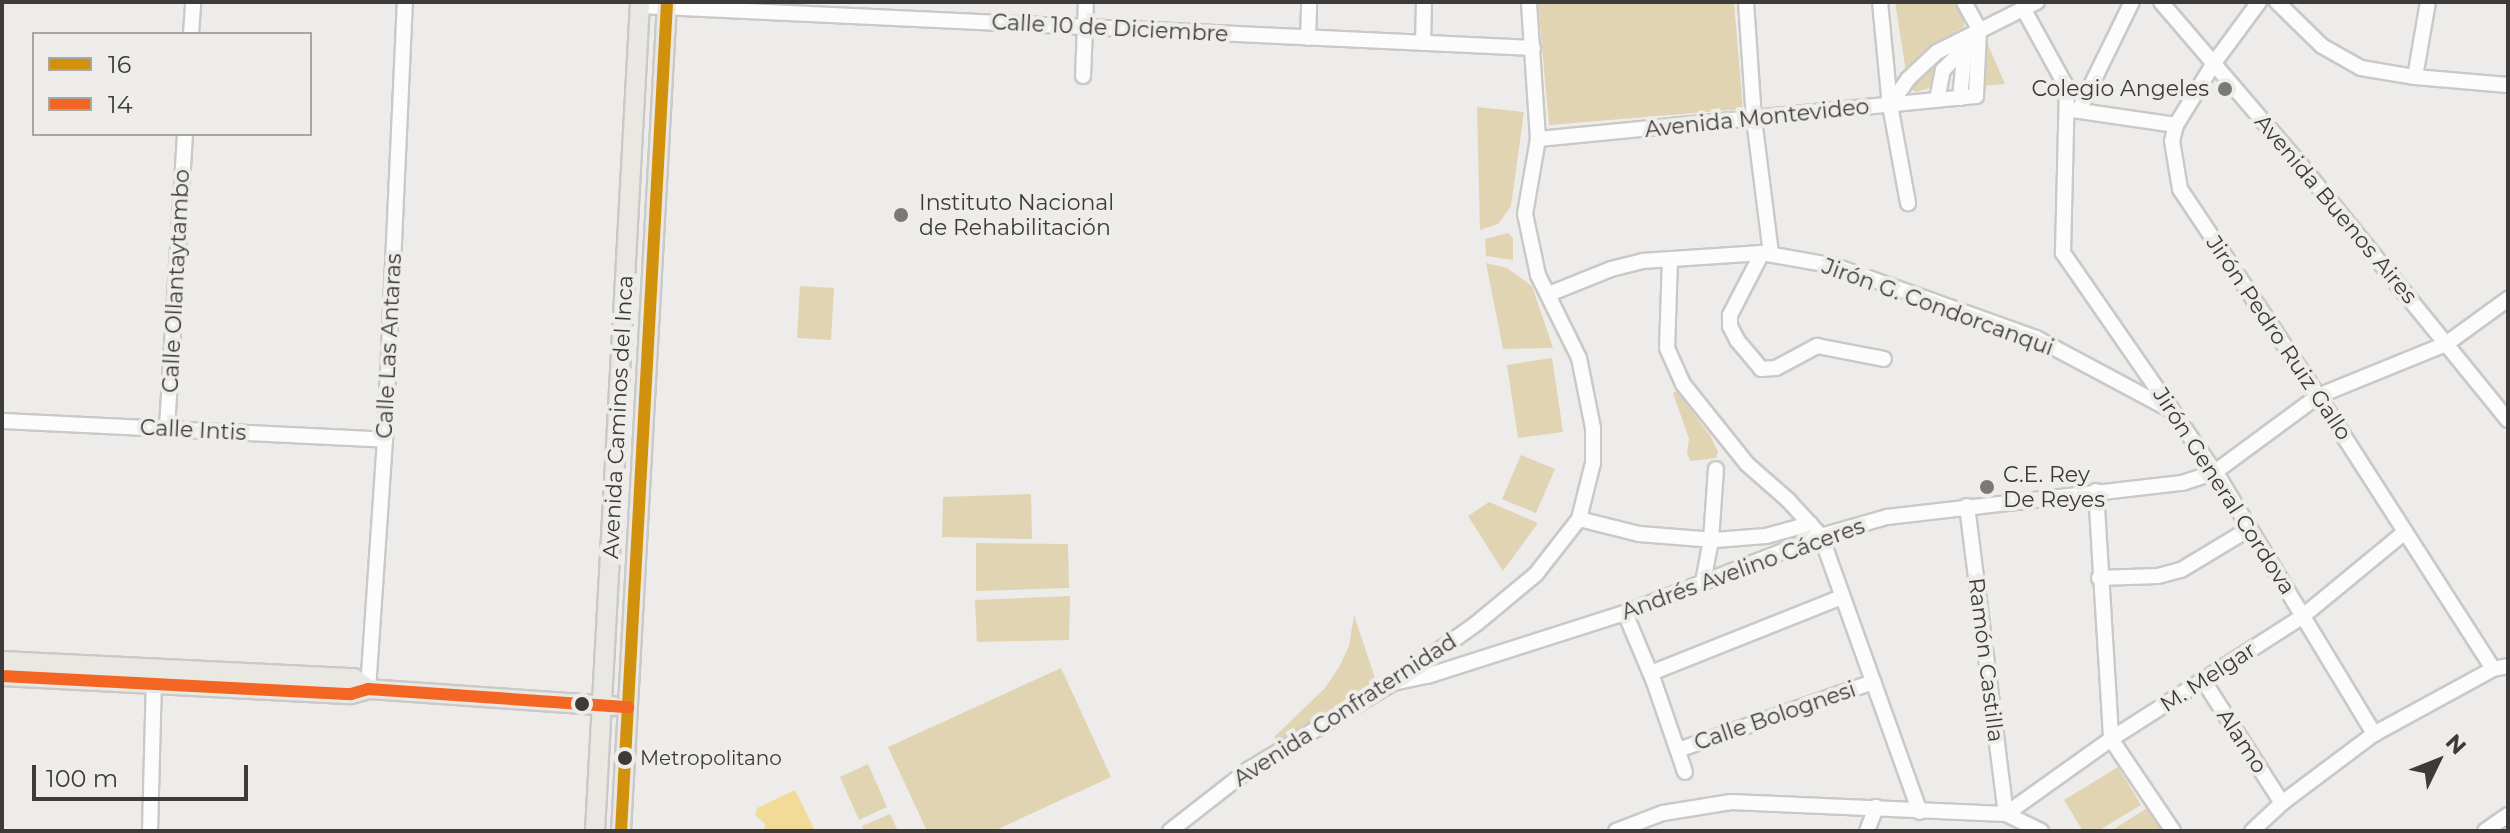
<!DOCTYPE html>
<meta charset="utf-8">
<style>
body{margin:0}
#map{position:relative;width:2510px;height:833px;overflow:hidden;background:#edecea;font-family:Montserrat,sans-serif}
div>[style]{position:absolute}
[style*='--x']{left:calc(var(--x)*1px);top:calc(var(--y)*1px);width:calc(var(--w)*1px);rotate:calc(var(--a)*1deg)}
.green>*{inset:0;background:#e0d4b2}
.water>*{inset:0;background:#f2da97}
.roads{filter:drop-shadow(2px 0 #cac9c8) drop-shadow(-2px 0 #cac9c8) drop-shadow(0 2px #cac9c8) drop-shadow(0 -2px #cac9c8)}
.minor>*{height:14px;margin:-7px;padding:0 7px;transform-origin:7px;border-radius:7px;background:#fcfcfc}
.major>*{height:18px;margin:-9px;padding:0 9px;transform-origin:9px;border-radius:9px;background:#eae8e2}
.bus-1>*{height:12px;margin:-6px;padding:0 6px;transform-origin:6px;border-radius:6px;background:#d2910c}
.bus-2>*{height:12px;margin:-6px;padding:0 6px;transform-origin:6px;border-radius:6px;background:#f26522}
.dots>*{width:22px;height:22px;translate:-50% -50%;box-sizing:border-box;border:4px solid #eeede9;border-radius:50%}
span{translate:-50% -50%;white-space:nowrap;text-align:center;line-height:1.15;-webkit-text-stroke:8px #eeede9;paint-order:stroke}
.bus-label{font-size:20px;color:#3c3b3a}
.left{translate:0 -50%;text-align:left}
.street-label{font-size:22px;color:#3c3b3a}
.poi-label{font-size:22px;color:#3c3b3a}
.right{translate:-100% -50%;text-align:right}
.frame{position:absolute;inset:0;border:4px solid #3c3b3a;pointer-events:none}
.legend{position:absolute;left:32px;top:32px;width:280px;height:104px;box-sizing:border-box;background:#eeede9;border:2px solid #a7a6a3;margin:0;padding:10px 14px;list-style:none;font-size:24px;color:#3c3b3a}
.legend li{display:flex;align-items:center;gap:16px;height:40px}
.legend b{width:40px;border:2px solid #a7a6a3}
.north{position:absolute;left:2398px;top:721px;width:80px;height:80px;-webkit-text-stroke:6px #eeede9;paint-order:stroke;rotate:47deg;font-size:22px;font-weight:700;line-height:32px;text-align:center;color:#3c3b3a}
.north::after{content:'';display:block;margin:auto;width:28px;height:36px;background:#3c3b3a;clip-path:polygon(50% 0,100% 100%,50% 72%,0 100%)}
.scale{position:absolute;left:32px;top:765px;width:216px;height:36px;box-sizing:border-box;border:4px solid #3c3b3a;border-top:0;padding-left:10px;font-size:24px;line-height:28px;white-space:nowrap;color:#3c3b3a;-webkit-text-stroke:6px #eeede9;paint-order:stroke}
</style>
<div id="map">
<div class="green">
<div style="clip-path:polygon(1538px 2px,1734px 2px,1743px 109px,1549px 125px)"></div>
<div style="clip-path:polygon(1895px 2px,1957px 2px,1964px 14px,1964px 27px,1937px 42px,1906px 72px)"></div>
<div style="clip-path:polygon(1967px 39px,1938px 64px,1935px 82px,1929px 88px,1916px 92px,1906px 87px,1934px 59px)"></div>
<div style="clip-path:polygon(1986px 40px,2005px 84px,1981px 86px)"></div>
<div style="clip-path:polygon(1477px 107px,1524px 112px,1511px 206px,1498px 224px,1480px 230px)"></div>
<div style="clip-path:polygon(1508px 233px,1513px 238px,1513px 260px,1486px 256px,1485px 239px)"></div>
<div style="clip-path:polygon(1486px 263px,1507px 268px,1532px 286px,1553px 348px,1503px 349px)"></div>
<div style="clip-path:polygon(800px 286px,834px 288px,831px 340px,797px 338px)"></div>
<div style="clip-path:polygon(1552px 358px,1563px 432px,1518px 438px,1507px 365px)"></div>
<div style="clip-path:polygon(1677px 391px,1711px 437px,1718px 452px,1716px 458px,1691px 461px,1687px 454px,1689px 439px,1673px 393px)"></div>
<div style="clip-path:polygon(1521px 455px,1555px 469px,1536px 513px,1502px 499px)"></div>
<div style="clip-path:polygon(1031px 494px,1032px 539px,942px 537px,943px 497px)"></div>
<div style="clip-path:polygon(1489px 502px,1538px 523px,1503px 571px,1468px 516px)"></div>
<div style="clip-path:polygon(976px 543px,1068px 544px,1069px 588px,976px 591px)"></div>
<div style="clip-path:polygon(1070px 596px,1069px 640px,977px 642px,975px 600px)"></div>
<div style="clip-path:polygon(1354px 615px,1377px 684px,1280px 745px,1274px 737px,1325px 688px,1339px 667px,1349px 646px)"></div>
<div style="clip-path:polygon(1061px 668px,1111px 777px,994px 831px,927px 831px,888px 747px)"></div>
<div style="clip-path:polygon(868px 764px,887px 807px,859px 820px,840px 777px)"></div>
<div style="clip-path:polygon(2118px 767px,2141px 805px,2098px 831px,2083px 831px,2064px 800px)"></div>
<div style="clip-path:polygon(2147px 808px,2162px 831px,2111px 831px)"></div>
<div style="clip-path:polygon(890px 814px,898px 831px,864px 831px,862px 826px)"></div>
</div>
<div class="water">
<div style="clip-path:polygon(795px 790px,815px 831px,764px 831px,765px 824px,755px 815px,757px 808px)"></div>
</div>
<div class="roads">
<div class="minor">
<div style="--x:1746;--y:2;--w:117;--a:86.1"></div>
<div style="--x:1754;--y:119;--w:136;--a:82.8"></div>
<div style="--x:1880;--y:2;--w:103;--a:84.5"></div>
<div style="--x:1890;--y:105;--w:100;--a:79.6"></div>
<div style="--x:1964;--y:2;--w:31;--a:61"></div>
<div style="--x:2161;--y:2;--w:212;--a:49.4"></div>
<div style="--x:2299;--y:163;--w:331;--a:50.9"></div>
<div style="--x:2259;--y:2;--w:76;--a:126.4"></div>
<div style="--x:2214;--y:63;--w:73;--a:121.5"></div>
<div style="--x:2176;--y:125;--w:16;--a:104"></div>
<div style="--x:2172;--y:141;--w:49;--a:80.5"></div>
<div style="--x:2180;--y:189;--w:249;--a:56.3"></div>
<div style="--x:2318;--y:396;--w:324;--a:57.3"></div>
<div style="--x:2277;--y:2;--w:63;--a:44.4"></div>
<div style="--x:2322;--y:46;--w:45;--a:29.4"></div>
<div style="--x:2361;--y:68;--w:55;--a:9.5"></div>
<div style="--x:2415;--y:77;--w:93;--a:4.9"></div>
<div style="--x:640;--y:6;--w:894;--a:2.69"></div>
<div style="--x:2023;--y:8;--w:91;--a:61.2"></div>
<div style="--x:2067;--y:88;--w:165;--a:91.4"></div>
<div style="--x:2063;--y:253;--w:277;--a:55.3"></div>
<div style="--x:2221;--y:481;--w:296;--a:58.8"></div>
<div style="--x:191;--y:34;--w:32;--a:-86"></div>
<div style="--x:1308;--y:38;--w:36;--a:-88"></div>
<div style="--x:1423;--y:43;--w:41;--a:-88.6"></div>
<div style="--x:1083;--y:76;--w:74;--a:-87.7"></div>
<div style="--x:2415;--y:77;--w:76;--a:-80.2"></div>
<div style="--x:1960;--y:98;--w:50;--a:-84.3"></div>
<div style="--x:1965;--y:48;--w:20;--a:-53"></div>
<div style="--x:1937;--y:100;--w:31;--a:-79"></div>
<div style="--x:1943;--y:70;--w:31;--a:-45"></div>
<div style="--x:1890;--y:105;--w:32;--a:-55"></div>
<div style="--x:1908;--y:79;--w:40;--a:-43"></div>
<div style="--x:1937;--y:52;--w:112;--a:-26.6"></div>
<div style="--x:2073;--y:110;--w:104;--a:8.3"></div>
<div style="--x:2079;--y:110;--w:120;--a:-63.9"></div>
<div style="--x:1538;--y:139;--w:440;--a:-5.6"></div>
<div style="--x:1976;--y:96;--w:67;--a:-87.4"></div>
<div style="--x:1762;--y:253;--w:70;--a:117.3"></div>
<div style="--x:1730;--y:315;--w:11;--a:90"></div>
<div style="--x:1730;--y:326;--w:16;--a:63"></div>
<div style="--x:1737;--y:340;--w:38;--a:50"></div>
<div style="--x:1761;--y:369;--w:15;--a:-4"></div>
<div style="--x:1776;--y:368;--w:47;--a:-28.2"></div>
<div style="--x:1817;--y:346;--w:68;--a:11"></div>
<div style="--x:1670;--y:259;--w:89;--a:91.9"></div>
<div style="--x:1667;--y:348;--w:39;--a:66"></div>
<div style="--x:1683;--y:384;--w:102;--a:51.3"></div>
<div style="--x:1747;--y:464;--w:55;--a:41.3"></div>
<div style="--x:1788;--y:500;--w:49;--a:47.5"></div>
<div style="--x:1821;--y:536;--w:293;--a:70.3"></div>
<div style="--x:1549;--y:294;--w:67;--a:-22"></div>
<div style="--x:1611;--y:269;--w:32;--a:-14"></div>
<div style="--x:1642;--y:261;--w:120;--a:-3.8"></div>
<div style="--x:1762;--y:253;--w:74;--a:10.1"></div>
<div style="--x:1835;--y:266;--w:214;--a:19.7"></div>
<div style="--x:2036;--y:338;--w:153;--a:28.1"></div>
<div style="--x:2;--y:421;--w:383;--a:2.8"></div>
<div style="--x:167;--y:428;--w:295;--a:-86.5"></div>
<div style="--x:2096;--y:491;--w:248;--a:86.5"></div>
<div style="--x:2111;--y:739;--w:111;--a:56"></div>
<div style="--x:1967;--y:506;--w:310;--a:82.8"></div>
<div style="--x:1579;--y:519;--w:62;--a:14"></div>
<div style="--x:1639;--y:534;--w:76;--a:4.5"></div>
<div style="--x:1715;--y:540;--w:51;--a:-4.5"></div>
<div style="--x:1766;--y:536;--w:46;--a:-15.3"></div>
<div style="--x:2099;--y:578;--w:59;--a:-1.9"></div>
<div style="--x:2158;--y:576;--w:24;--a:-15"></div>
<div style="--x:2181;--y:570;--w:79;--a:-31.1"></div>
<div style="--x:1703;--y:582;--w:43;--a:-79.2"></div>
<div style="--x:1711;--y:540;--w:71;--a:-86"></div>
<div style="--x:1625;--y:613;--w:75;--a:67.2"></div>
<div style="--x:1654;--y:682;--w:95;--a:71"></div>
<div style="--x:1651;--y:673;--w:206;--a:-21.7"></div>
<div style="--x:2203;--y:680;--w:146;--a:57.3"></div>
<div style="--x:1393;--y:683;--w:35;--a:-12"></div>
<div style="--x:1427;--y:676;--w:208;--a:-17.7"></div>
<div style="--x:1625;--y:613;--w:211;--a:-21.4"></div>
<div style="--x:1821;--y:536;--w:69;--a:-16.1"></div>
<div style="--x:1887;--y:517;--w:297;--a:-6.6"></div>
<div style="--x:2182;--y:483;--w:35;--a:-18"></div>
<div style="--x:2215;--y:472;--w:128;--a:-36.4"></div>
<div style="--x:2318;--y:396;--w:138;--a:-22.1"></div>
<div style="--x:2446;--y:344;--w:77;--a:-36"></div>
<div style="--x:368;--y:689;--w:250;--a:-86.1"></div>
<div style="--x:385;--y:440;--w:438;--a:-87.4"></div>
<div style="--x:1678;--y:750;--w:207;--a:-19.2"></div>
<div style="--x:2006;--y:814;--w:129;--a:-35.5"></div>
<div style="--x:2111;--y:739;--w:228;--a:-32.6"></div>
<div style="--x:2303;--y:616;--w:132;--a:-39.5"></div>
<div style="--x:150;--y:831;--w:156;--a:-88.5"></div>
<div style="--x:1170;--y:831;--w:99;--a:-38"></div>
<div style="--x:1248;--y:770;--w:169;--a:-31"></div>
<div style="--x:1393;--y:683;--w:103;--a:-35.5"></div>
<div style="--x:1477;--y:623;--w:77;--a:-39.7"></div>
<div style="--x:1536;--y:574;--w:70;--a:-52"></div>
<div style="--x:1579;--y:519;--w:58;--a:-76"></div>
<div style="--x:1593;--y:463;--w:35;--a:-90"></div>
<div style="--x:1593;--y:428;--w:71;--a:-101.3"></div>
<div style="--x:1579;--y:358;--w:93;--a:-116.3"></div>
<div style="--x:1538;--y:275;--w:62;--a:-102"></div>
<div style="--x:1525;--y:214;--w:76;--a:-80.2"></div>
<div style="--x:1538;--y:139;--w:137;--a:-93.8"></div>
<div style="--x:1616;--y:831;--w:50;--a:-21"></div>
<div style="--x:1663;--y:813;--w:69;--a:-9.2"></div>
<div style="--x:1731;--y:802;--w:275;--a:2.5"></div>
<div style="--x:2006;--y:814;--w:39;--a:26"></div>
<div style="--x:1867;--y:831;--w:26;--a:-69"></div>
<div style="--x:2252;--y:831;--w:41;--a:-43"></div>
<div style="--x:2282;--y:803;--w:115;--a:-36.9"></div>
<div style="--x:2374;--y:734;--w:136;--a:-28.6"></div>
<div style="--x:2493;--y:669;--w:15;--a:-11"></div>
<div style="--x:2485;--y:831;--w:28;--a:-35"></div>
</div>
<div class="major">
<div style="--x:2;--y:661;--w:352;--a:2.8"></div>
<div style="--x:354;--y:678;--w:18;--a:38"></div>
<div style="--x:2;--y:676;--w:349;--a:3"></div>
<div style="--x:351;--y:694;--w:18;--a:-16"></div>
<div style="--x:368;--y:689;--w:246;--a:4"></div>
<div style="--x:595;--y:831;--w:830;--a:-86.89"></div>
<div style="--x:621;--y:831;--w:830;--a:-86.82"></div>
</div>
</div>
<div class="bus-1">
<div style="--x:621;--y:831;--w:830;--a:-86.82"></div>
</div>
<div class="bus-2">
<div style="--x:2;--y:676;--w:349;--a:3"></div>
<div style="--x:351;--y:694;--w:18;--a:-16"></div>
<div style="--x:368;--y:689;--w:261;--a:4"></div>
</div>
<div class="dots">
<div style="left:2225px;top:89px;background:#7a7978"></div>
<div style="left:901px;top:215px;background:#7a7978"></div>
<div style="left:1987px;top:487px;background:#7a7978"></div>
<div style="left:582px;top:704px;background:#3c3b3a"></div>
<div style="left:625px;top:758px;background:#3c3b3a"></div>
</div>
<div class="bus-label">
<span class="left" style="left:640px;top:758px">Metropolitano</span>
</div>
<div class="street-label">
<span style="left:1110px;top:28px;rotate:3deg">Calle 10 de Diciembre</span>
<span style="left:1757px;top:118px;rotate:-6deg">Avenida Montevideo</span>
<span style="left:2336px;top:209px;rotate:50deg">Avenida Buenos Aires</span>
<span style="left:176px;top:281px;rotate:-87deg">Calle Ollantaytambo</span>
<span style="left:1938px;top:307px;rotate:20deg">Jirón G. Condorcanqui</span>
<span style="left:2279px;top:338px;rotate:56deg">Jirón Pedro Ruiz Gallo</span>
<span style="left:389px;top:346px;rotate:-87deg">Calle Las Antaras</span>
<span style="left:618px;top:417px;rotate:-87deg">Avenida Caminos del Inca</span>
<span style="left:193px;top:430px;rotate:3deg">Calle Intis</span>
<span style="left:2224px;top:491px;rotate:57deg">Jirón General Cordova</span>
<span style="left:1743px;top:569px;rotate:-20deg">Andrés Avelino Cáceres</span>
<span style="left:1986px;top:660px;rotate:83deg">Ramón Castilla</span>
<span style="left:2208px;top:677px;rotate:-33deg">M. Melgar</span>
<span style="left:1345px;top:710px;rotate:-33deg">Avenida Confraternidad</span>
<span style="left:1775px;top:716px;rotate:-19deg">Calle Bolognesi</span>
<span style="left:2242px;top:741px;rotate:57deg">Alamo</span>
</div>
<div class="poi-label">
<span class="right" style="left:2209px;top:89px">Colegio Angeles</span>
<span class="left" style="left:919px;top:215px">Instituto Nacional<br>de Rehabilitación</span>
<span class="left" style="left:2003px;top:487px">C.E. Rey<br>De Reyes</span>
</div>
<div class="frame"></div>
<ul class="legend">
<li><b style="height:10px;background:#d2910c"></b>16</li>
<li><b style="height:10px;background:#f26522"></b>14</li>
</ul>
<div class="north">N</div>
<div class="scale">100 m</div>
</div>
